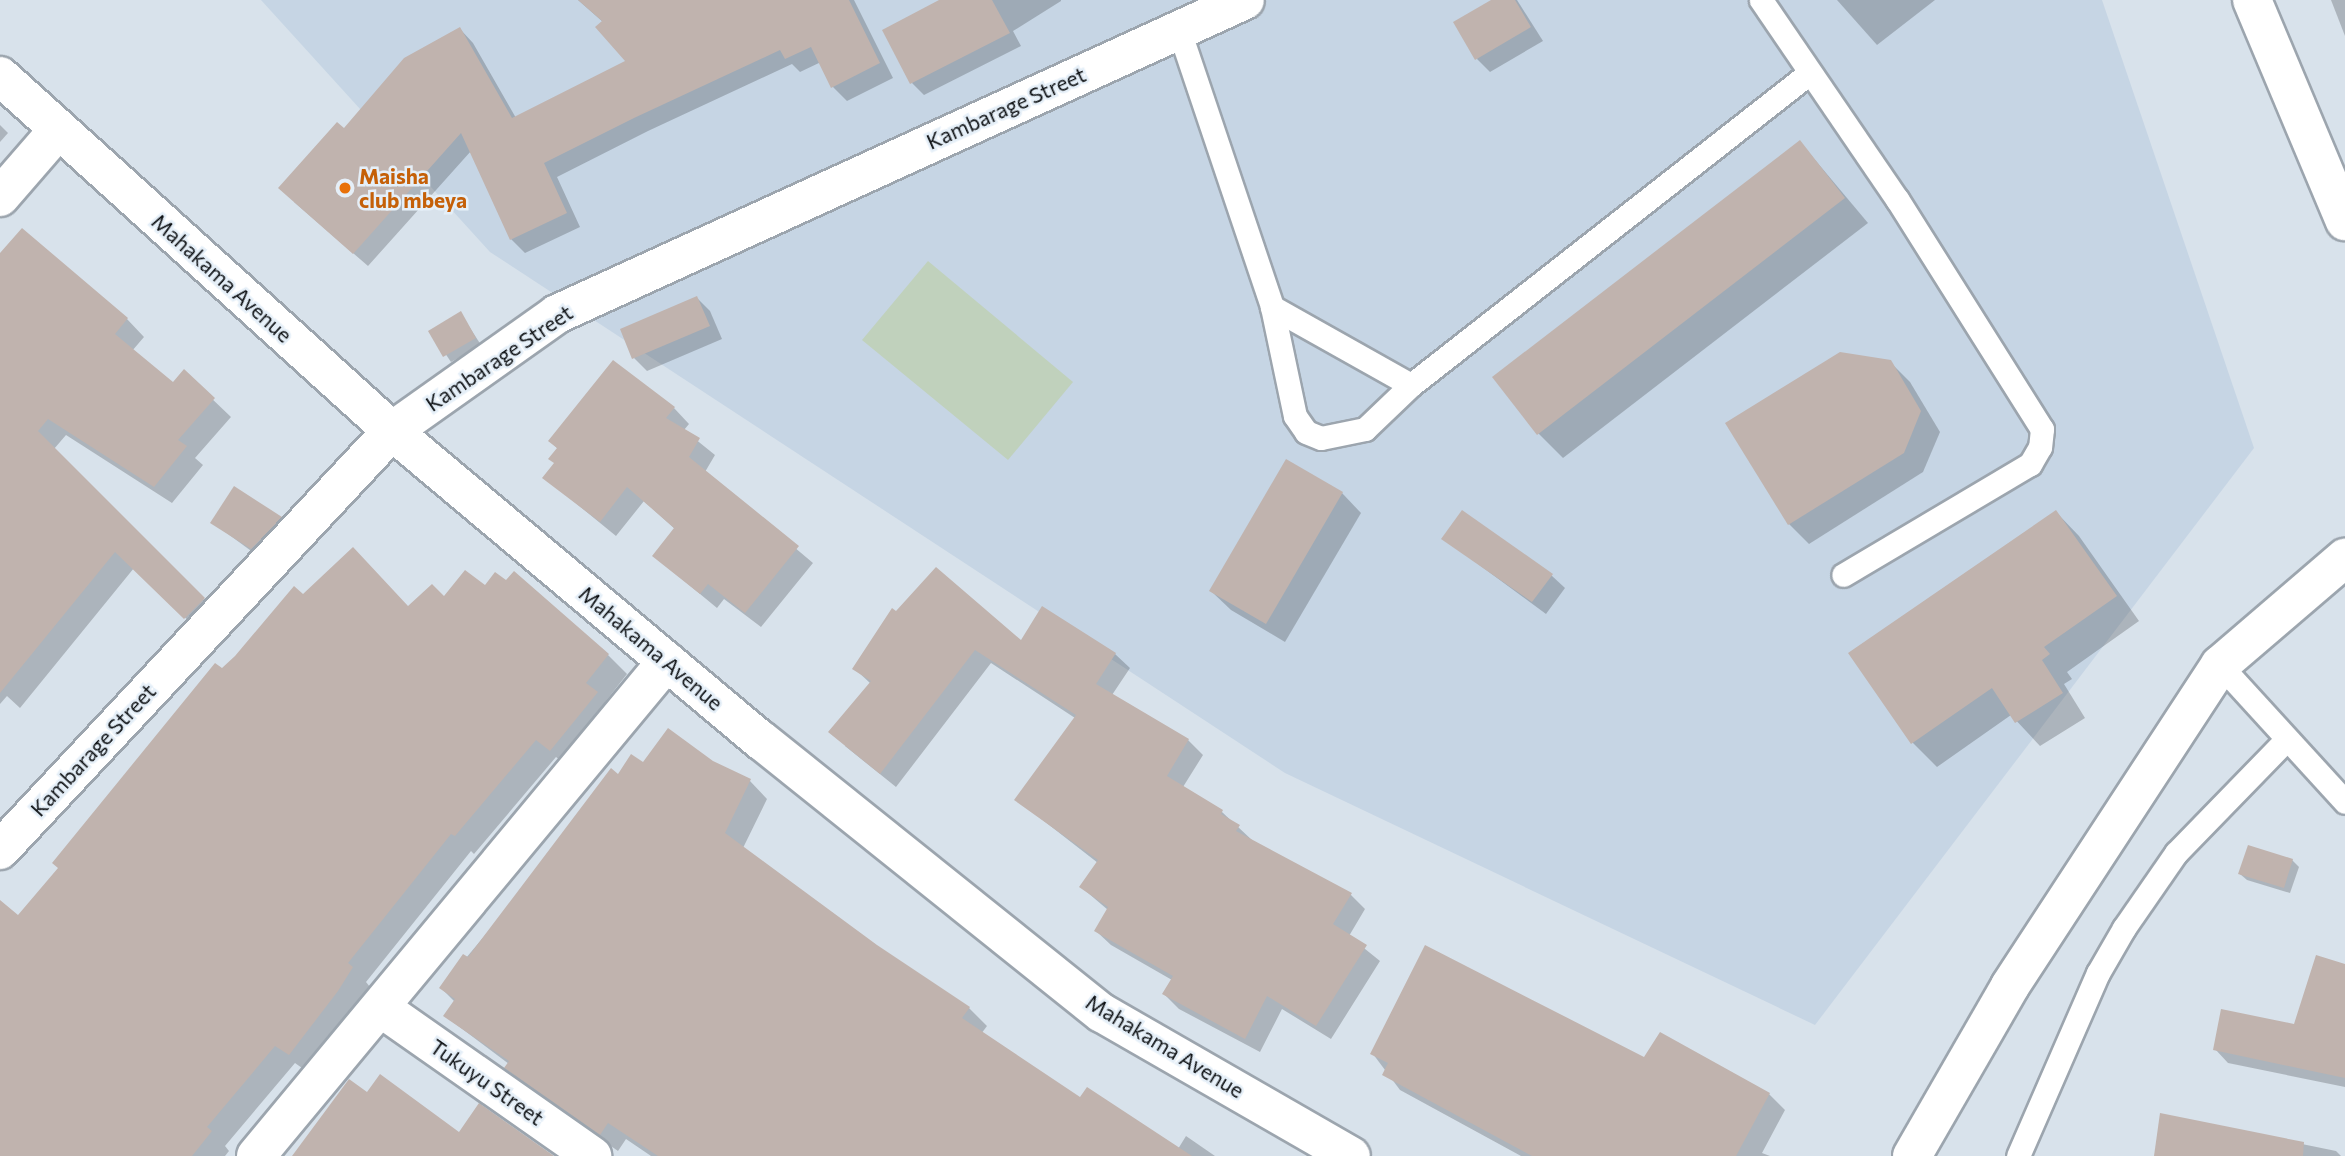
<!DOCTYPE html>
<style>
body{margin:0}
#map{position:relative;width:2345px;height:1156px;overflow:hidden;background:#d8e2eb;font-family:Commissioner,sans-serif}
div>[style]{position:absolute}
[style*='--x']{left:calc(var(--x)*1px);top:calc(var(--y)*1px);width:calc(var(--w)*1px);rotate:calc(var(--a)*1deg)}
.built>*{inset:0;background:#c6d5e4}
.green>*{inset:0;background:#c0d1bc}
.shadow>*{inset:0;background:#0003}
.building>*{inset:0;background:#c0b3ae}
.roads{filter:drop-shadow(2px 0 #9ca5ae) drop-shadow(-2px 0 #9ca5ae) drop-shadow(0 2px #9ca5ae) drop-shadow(0 -2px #9ca5ae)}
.service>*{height:23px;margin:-11.5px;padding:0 11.5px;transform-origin:11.5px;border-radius:11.5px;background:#fff}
.minor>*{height:38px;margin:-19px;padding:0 19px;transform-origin:19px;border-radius:19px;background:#fff}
.tertiary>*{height:38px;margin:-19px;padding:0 19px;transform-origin:19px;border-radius:19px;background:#fff}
.dots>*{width:19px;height:19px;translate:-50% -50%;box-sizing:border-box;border:4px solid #e5eff8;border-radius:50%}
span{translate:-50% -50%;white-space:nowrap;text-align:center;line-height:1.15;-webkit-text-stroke:5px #e5eff8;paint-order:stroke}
.street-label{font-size:21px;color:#0d1013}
.food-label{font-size:21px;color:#c56008;font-weight:700}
.left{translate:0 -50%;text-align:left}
</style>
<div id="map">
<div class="built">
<div style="clip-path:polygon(261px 0,2102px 0,2254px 448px,1815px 1025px,1285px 773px,490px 252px)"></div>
</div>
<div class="green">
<div style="clip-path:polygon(928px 261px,1073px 382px,1008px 460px,862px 340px)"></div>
</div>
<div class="shadow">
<div style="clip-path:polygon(578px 0,854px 0,893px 78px,847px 101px,833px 87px,821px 62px,800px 72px,792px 64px,648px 131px,557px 177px,580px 227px,525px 253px,511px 239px,471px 151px,368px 266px,294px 202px,344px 131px,460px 29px,473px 43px,516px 118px,628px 62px,603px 22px)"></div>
<div style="clip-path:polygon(943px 0,1061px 0,1061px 1px,1013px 31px,1021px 46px,924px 95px,912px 83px)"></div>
<div style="clip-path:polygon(1495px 0,1517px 0,1543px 41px,1490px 72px,1477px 59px)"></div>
<div style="clip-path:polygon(1837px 0,1935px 0,1877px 45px)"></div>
<div style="clip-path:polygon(2331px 0,2345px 0,2345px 36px)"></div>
<div style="clip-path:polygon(0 125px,8px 133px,0 142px)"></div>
<div style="clip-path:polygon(1800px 142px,1868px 223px,1563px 458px,1538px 433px)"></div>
<div style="clip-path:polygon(0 256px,127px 319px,144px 337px,132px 351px,173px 384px,184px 372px,231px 417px,195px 458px,203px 465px,172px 503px,66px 435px,54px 449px,221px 617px,203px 635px,134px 568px,20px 708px,7px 696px,0 704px)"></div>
<div style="clip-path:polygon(697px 298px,710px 311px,722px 339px,647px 371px,634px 358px)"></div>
<div style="clip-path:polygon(461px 314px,481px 345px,451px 362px,430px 331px)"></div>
<div style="clip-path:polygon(1890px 362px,1910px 382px,1940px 432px,1923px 472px,1809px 544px,1789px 524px,1727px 424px)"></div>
<div style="clip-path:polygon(674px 408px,689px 424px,684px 430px,715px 455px,705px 472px,813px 563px,761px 627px,724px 599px,717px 608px,654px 556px,675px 529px,644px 501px,616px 536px,545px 478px,555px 464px,558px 449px,550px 441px)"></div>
<div style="clip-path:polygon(1342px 493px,1361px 513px,1285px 642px,1231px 610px,1211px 591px)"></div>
<div style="clip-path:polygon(2056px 512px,2079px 536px,2139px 621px,2067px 672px,2072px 679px,2064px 684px,2085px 718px,2040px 746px,2011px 715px,1937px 767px,1913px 743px,1850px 654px)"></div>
<div style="clip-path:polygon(281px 518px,294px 531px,265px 561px,213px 523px)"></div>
<div style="clip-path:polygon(1444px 539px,1551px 575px,1565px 588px,1546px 614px)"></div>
<div style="clip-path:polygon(485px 587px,608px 655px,627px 674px,605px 702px,615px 712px,570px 768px,556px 757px,474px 854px,471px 851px,366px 982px,370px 987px,356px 1010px,309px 1073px,295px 1063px,225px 1146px,229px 1151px,225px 1156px,0 1156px,0 919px,18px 918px,222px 670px,303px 597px,409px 608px)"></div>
<div style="clip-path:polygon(1021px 643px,1115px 654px,1130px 668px,1112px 695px,1188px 740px,1203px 755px,1183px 787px,1222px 812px,1253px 841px,1351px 895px,1365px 909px,1349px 936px,1380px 961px,1331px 1039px,1282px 1009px,1260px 1052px,1179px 1009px,1164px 994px,1172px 980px,1111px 945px,1096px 931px,1108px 910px,1081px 887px,1098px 863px,1017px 800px,1075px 718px,991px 663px,896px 787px,845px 746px,871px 684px,854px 668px)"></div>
<div style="clip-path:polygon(712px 762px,750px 781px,767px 799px,743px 848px,876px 947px,969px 1008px,987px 1026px,981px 1034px,1080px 1100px,1178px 1149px,1186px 1136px,1215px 1156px,651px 1156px,626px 1139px,618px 1151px,524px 1085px,506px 1067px,509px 1064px,445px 1016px,455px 1002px,441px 988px,618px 776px,643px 765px)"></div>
<div style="clip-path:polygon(2292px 860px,2299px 867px,2290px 893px,2247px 880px,2240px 874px)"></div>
<div style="clip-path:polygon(2345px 965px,2345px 1087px,2228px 1063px,2215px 1049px,2295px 1026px)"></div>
<div style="clip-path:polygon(1373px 1054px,1645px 1059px,1769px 1094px,1785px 1110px,1762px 1153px,1770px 1156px,1521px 1156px,1400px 1090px)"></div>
<div style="clip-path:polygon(2162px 1115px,2336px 1151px,2341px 1156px,2156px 1156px)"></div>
</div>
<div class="building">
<div style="clip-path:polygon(578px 0,849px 0,880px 63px,831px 88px,811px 47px,785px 59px,780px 50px,634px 118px,544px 163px,567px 213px,510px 240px,461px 133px,353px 254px,278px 188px,337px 122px,344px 128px,404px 58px,460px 27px,512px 118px,625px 61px,595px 27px,602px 21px)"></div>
<div style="clip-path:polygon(939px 0,992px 0,1010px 33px,910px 84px,882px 30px)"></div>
<div style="clip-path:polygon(1491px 0,1515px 0,1531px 27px,1475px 60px,1453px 22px)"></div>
<div style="clip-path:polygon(1800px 140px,1845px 198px,1537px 435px,1492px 377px)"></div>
<div style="clip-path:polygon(22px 228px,128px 318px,115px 334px,173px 382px,184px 369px,215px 398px,178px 440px,187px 446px,154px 487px,48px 419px,38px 431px,205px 598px,184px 619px,115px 552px,0 693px,0 253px)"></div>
<div style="clip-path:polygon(697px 296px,710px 326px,632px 359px,620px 329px)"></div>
<div style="clip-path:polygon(461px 311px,476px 338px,443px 357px,428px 331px)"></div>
<div style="clip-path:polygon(1840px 352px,1891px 360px,1921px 411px,1904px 453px,1788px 525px,1725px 423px)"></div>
<div style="clip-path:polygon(613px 360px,675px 407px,666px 418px,700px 438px,689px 457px,799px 546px,745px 613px,708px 584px,700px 594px,652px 556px,674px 528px,627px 487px,600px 522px,542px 478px,554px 463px,548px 459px,557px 448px,548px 441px)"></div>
<div style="clip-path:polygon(1286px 459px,1343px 492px,1266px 624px,1209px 591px)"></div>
<div style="clip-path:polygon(234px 486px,282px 517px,251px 549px,210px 523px)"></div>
<div style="clip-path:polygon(1462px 510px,1553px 574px,1532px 602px,1441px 539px)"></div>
<div style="clip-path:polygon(2056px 510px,2117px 596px,2044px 647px,2050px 654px,2042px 660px,2063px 693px,2015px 723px,1992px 688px,1911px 744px,1848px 653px)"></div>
<div style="clip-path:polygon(353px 547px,408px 606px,432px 584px,444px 596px,465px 570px,485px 585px,495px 572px,506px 580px,514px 571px,609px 654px,586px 683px,598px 692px,550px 751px,536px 740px,455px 836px,451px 834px,348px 963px,353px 967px,338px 991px,289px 1055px,275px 1046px,207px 1127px,212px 1131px,192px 1156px,0 1156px,0 900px,18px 915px,58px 868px,52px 863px,215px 663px,222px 668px,235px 656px,294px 586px,303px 594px)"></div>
<div style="clip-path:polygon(936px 567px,1021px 640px,1042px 606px,1116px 653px,1096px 684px,1189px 739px,1167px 776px,1223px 810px,1221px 814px,1240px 825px,1236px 831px,1352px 893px,1333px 924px,1367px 945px,1316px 1026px,1267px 996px,1245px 1039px,1162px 994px,1173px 976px,1094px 931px,1108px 907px,1079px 887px,1098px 860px,1014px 800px,1076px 715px,975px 650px,880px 774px,828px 732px,871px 681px,852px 669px,892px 608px,896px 611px)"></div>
<div style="clip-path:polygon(668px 728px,713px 761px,751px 779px,725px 833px,877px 945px,970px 1007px,962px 1018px,1080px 1097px,1087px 1087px,1192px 1156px,658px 1156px,608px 1123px,600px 1135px,504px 1068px,509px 1061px,443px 1016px,455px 999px,439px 988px,463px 954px,468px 957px,611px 768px,618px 774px,631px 754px,643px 762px)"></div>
<div style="clip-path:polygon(2248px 845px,2293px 859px,2284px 888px,2238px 874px)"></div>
<div style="clip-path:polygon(1425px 945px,1644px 1057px,1660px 1032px,1770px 1093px,1736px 1156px,1532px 1156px,1382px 1075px,1388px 1063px,1370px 1054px)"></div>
<div style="clip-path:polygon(2316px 955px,2345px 964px,2345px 1078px,2213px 1050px,2221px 1009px,2294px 1024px)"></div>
<div style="clip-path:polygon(380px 1074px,459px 1132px,479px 1103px,554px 1156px,292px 1156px,349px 1079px,367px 1092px)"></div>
<div style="clip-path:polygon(2160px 1113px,2304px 1142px,2303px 1156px,2154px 1156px)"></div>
</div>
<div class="roads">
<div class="service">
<div style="--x:1761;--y:0;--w:241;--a:55.7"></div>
<div style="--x:1897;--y:199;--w:272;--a:57.8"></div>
<div style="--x:2042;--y:429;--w:18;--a:96"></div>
<div style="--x:2040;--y:447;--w:20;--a:120"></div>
<div style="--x:2030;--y:464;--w:217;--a:149.3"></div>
<div style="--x:1179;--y:30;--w:292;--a:71.4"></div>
<div style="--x:1272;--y:307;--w:111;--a:78.1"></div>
<div style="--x:1295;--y:416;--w:19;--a:55"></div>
<div style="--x:1306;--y:432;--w:16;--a:22"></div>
<div style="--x:1321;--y:438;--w:45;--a:-11.6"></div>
<div style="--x:1365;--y:429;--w:64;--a:-43.7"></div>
<div style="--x:1411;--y:385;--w:504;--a:-38.07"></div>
<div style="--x:1272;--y:307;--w:159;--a:29.3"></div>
<div style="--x:2220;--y:665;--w:185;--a:47.6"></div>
<div style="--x:2018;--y:1156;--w:200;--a:-66.4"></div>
<div style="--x:2098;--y:973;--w:52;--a:-60"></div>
<div style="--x:2124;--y:928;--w:91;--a:-55.3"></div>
<div style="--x:2176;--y:853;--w:159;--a:-45.8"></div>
</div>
<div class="minor">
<div style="--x:2252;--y:0;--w:240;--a:67.2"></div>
<div style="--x:0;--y:197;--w:89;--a:-49.1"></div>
<div style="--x:0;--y:850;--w:574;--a:-46.91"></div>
<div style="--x:392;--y:431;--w:202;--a:-35.3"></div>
<div style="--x:557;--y:314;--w:756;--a:-24.53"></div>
<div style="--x:381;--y:1008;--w:258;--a:35"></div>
<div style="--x:256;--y:1156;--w:643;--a:-50.3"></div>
<div style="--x:1912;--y:1156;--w:196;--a:-60"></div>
<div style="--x:2010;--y:986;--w:384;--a:-56.8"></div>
<div style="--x:2220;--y:665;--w:165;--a:-40.6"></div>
</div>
<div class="tertiary">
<div style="--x:0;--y:76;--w:529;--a:42.16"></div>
<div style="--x:392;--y:431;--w:483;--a:40"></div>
<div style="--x:762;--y:741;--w:435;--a:38.7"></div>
<div style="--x:1102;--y:1013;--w:287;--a:29.9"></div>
</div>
</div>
<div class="dots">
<div style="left:345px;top:188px;background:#e8710a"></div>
</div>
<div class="street-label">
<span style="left:1006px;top:108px;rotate:-24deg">Kambarage Street</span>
<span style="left:222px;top:278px;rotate:42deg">Mahakama Avenue</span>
<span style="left:499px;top:358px;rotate:-34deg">Kambarage Street</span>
<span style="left:651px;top:648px;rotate:40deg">Mahakama Avenue</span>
<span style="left:93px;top:750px;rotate:-47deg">Kambarage Street</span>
<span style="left:1165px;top:1046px;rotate:31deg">Mahakama Avenue</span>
<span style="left:487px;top:1082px;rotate:35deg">Tukuyu Street</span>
</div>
<div class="food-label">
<span class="left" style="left:359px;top:188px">Maisha<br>club mbeya</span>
</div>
</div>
